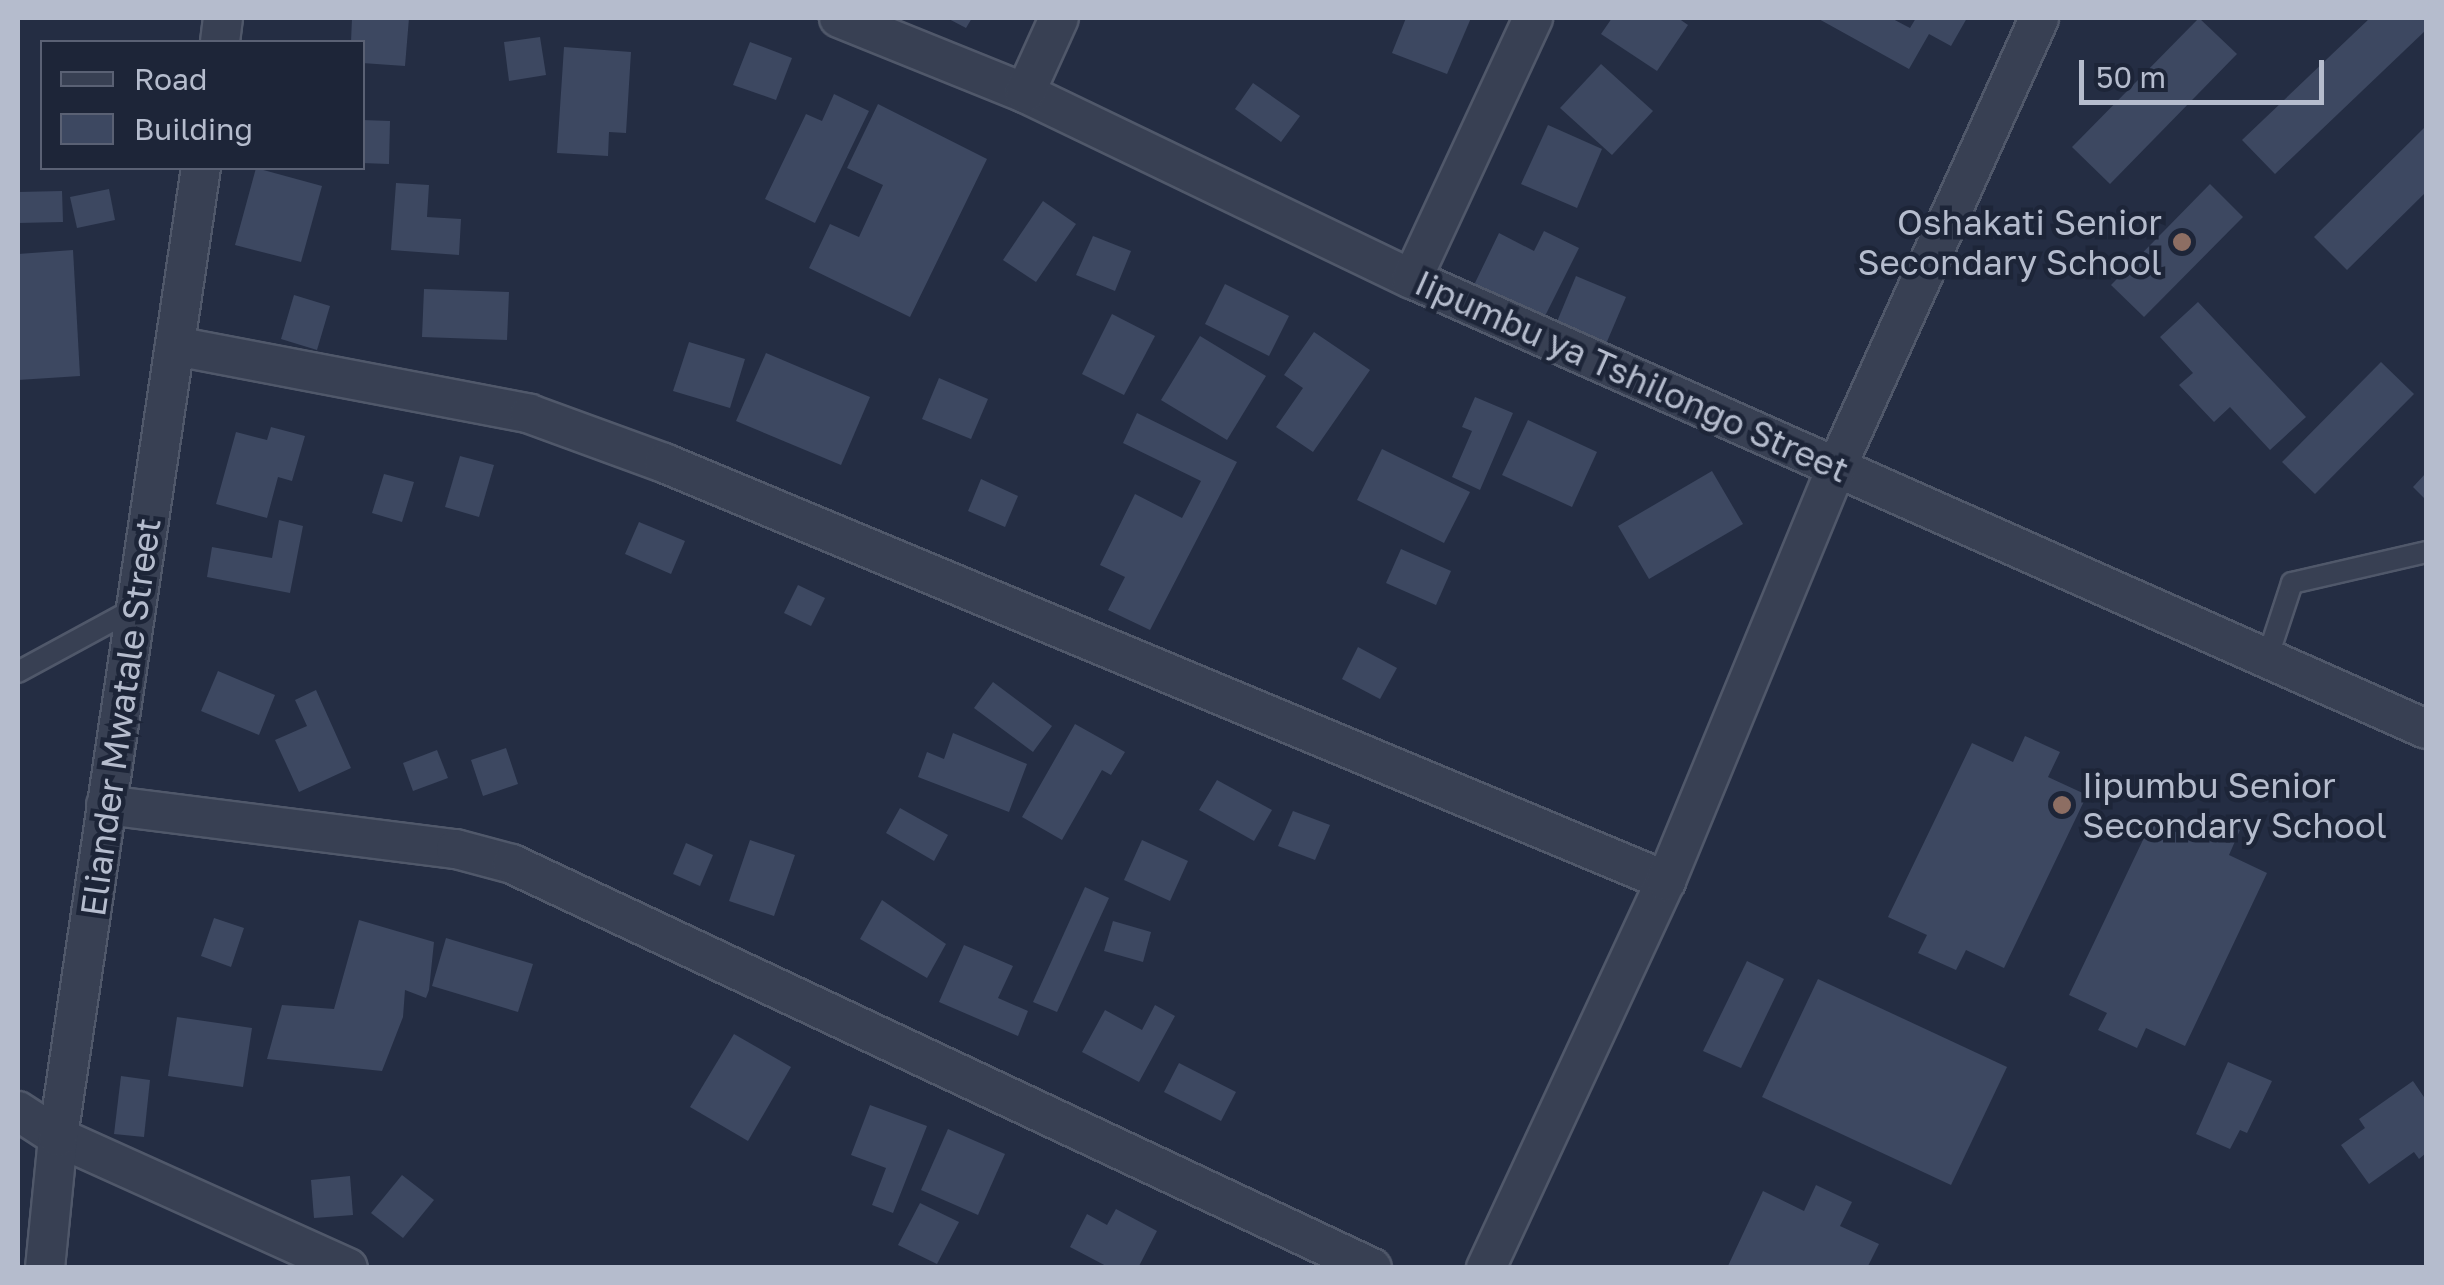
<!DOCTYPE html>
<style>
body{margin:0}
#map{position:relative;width:2444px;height:1285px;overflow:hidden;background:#242d43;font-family:"Golos Text",sans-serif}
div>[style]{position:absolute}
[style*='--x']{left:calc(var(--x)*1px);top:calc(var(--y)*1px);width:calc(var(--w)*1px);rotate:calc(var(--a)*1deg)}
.building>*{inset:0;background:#3d4861}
.roads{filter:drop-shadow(2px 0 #50586a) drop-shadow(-2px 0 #50586a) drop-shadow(0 2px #50586a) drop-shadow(0 -2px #50586a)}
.service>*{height:20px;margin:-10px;padding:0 10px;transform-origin:10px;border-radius:10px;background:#384053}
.minor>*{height:38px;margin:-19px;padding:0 19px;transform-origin:19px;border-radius:19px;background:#384053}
.dots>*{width:28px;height:28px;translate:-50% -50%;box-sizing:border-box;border:5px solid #1d2538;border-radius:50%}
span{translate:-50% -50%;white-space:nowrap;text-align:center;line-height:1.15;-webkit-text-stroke:9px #1d2538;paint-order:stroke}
.poi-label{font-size:35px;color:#b5bccd}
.right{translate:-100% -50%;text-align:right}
.left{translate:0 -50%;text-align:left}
.street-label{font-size:35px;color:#b5bccd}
.frame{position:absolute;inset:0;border:20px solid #b5bccd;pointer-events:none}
.legend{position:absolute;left:40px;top:40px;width:325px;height:130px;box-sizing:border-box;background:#1d2538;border:2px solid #5a6174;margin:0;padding:12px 18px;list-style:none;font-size:30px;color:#b5bccd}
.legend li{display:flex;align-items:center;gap:20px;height:50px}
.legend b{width:50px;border:2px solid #5a6174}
.scale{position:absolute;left:2079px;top:60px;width:245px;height:45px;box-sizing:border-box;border:5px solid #b5bccd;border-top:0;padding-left:12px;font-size:30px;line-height:35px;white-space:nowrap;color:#b5bccd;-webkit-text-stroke:8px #1d2538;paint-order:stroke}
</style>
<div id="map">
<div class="building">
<div style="clip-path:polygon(352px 18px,409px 18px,405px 66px,362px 63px,362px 42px,351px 42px)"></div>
<div style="clip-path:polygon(947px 18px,972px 18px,966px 28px)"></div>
<div style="clip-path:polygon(1406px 18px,1471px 18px,1447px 74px,1392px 53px)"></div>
<div style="clip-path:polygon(1612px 18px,1678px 18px,1688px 25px,1657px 71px,1601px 34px)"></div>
<div style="clip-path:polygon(1817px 18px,1891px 18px,1910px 28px,1916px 18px,1967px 18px,1951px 46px,1929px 34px,1909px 69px)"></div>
<div style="clip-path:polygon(2199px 18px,2237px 54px,2110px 184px,2072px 147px)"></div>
<div style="clip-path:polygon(2370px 18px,2426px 18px,2426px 30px,2275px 174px,2242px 140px)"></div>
<div style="clip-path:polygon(540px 37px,546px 75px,509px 81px,504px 42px)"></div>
<div style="clip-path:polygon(750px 42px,792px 58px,776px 100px,733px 85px)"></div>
<div style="clip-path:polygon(564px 47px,631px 52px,626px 133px,609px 132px,608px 156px,557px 153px)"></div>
<div style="clip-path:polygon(1601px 64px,1653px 111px,1612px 155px,1560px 108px)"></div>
<div style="clip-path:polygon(1253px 83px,1300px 116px,1281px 142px,1235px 109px)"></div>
<div style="clip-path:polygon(834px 94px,869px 111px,815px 223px,765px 199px,806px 114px,822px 121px)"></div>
<div style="clip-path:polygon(878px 104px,987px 159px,910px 317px,809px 268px,830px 224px,859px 237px,883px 185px,847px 168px)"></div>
<div style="clip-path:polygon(362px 120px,390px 121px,389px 164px,362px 163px)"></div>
<div style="clip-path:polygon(1548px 125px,1602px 149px,1577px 208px,1521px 184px)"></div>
<div style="clip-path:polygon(2426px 126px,2426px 192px,2347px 270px,2314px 237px)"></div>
<div style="clip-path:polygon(256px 168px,322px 186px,301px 262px,235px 245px)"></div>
<div style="clip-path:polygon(396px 183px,429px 185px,427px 217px,461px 219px,459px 255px,391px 250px)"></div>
<div style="clip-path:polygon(2210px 184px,2243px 217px,2144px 317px,2111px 285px)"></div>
<div style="clip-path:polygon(109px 189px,115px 220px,77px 228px,70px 197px)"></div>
<div style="clip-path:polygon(62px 191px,63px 222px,18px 223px,18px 192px)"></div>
<div style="clip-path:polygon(1043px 201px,1076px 224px,1036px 282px,1003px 260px)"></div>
<div style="clip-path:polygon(1544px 231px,1579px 248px,1543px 320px,1474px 285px,1499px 233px,1534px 251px)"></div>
<div style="clip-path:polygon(1093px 236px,1131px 251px,1115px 291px,1076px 275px)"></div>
<div style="clip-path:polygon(73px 250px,80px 376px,18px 380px,18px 254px)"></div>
<div style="clip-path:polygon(1576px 276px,1626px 297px,1606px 344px,1556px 324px)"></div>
<div style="clip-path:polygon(1225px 284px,1289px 316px,1269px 356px,1205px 324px)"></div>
<div style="clip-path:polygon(424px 289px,509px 292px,507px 340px,422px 337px)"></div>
<div style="clip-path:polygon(294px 295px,330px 306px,317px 350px,281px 339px)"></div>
<div style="clip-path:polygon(2198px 302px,2306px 417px,2270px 450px,2230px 407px,2214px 422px,2179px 385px,2193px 373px,2160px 337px)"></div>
<div style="clip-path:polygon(1112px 314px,1155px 336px,1124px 395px,1082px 374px)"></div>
<div style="clip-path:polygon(1314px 332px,1370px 370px,1313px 452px,1276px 427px,1303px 388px,1284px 375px)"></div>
<div style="clip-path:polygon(1200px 336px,1266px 376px,1227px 440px,1161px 400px)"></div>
<div style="clip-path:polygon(689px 342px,745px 359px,730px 408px,673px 391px)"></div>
<div style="clip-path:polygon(766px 353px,870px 397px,841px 465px,736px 421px)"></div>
<div style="clip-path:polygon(2381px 362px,2414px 394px,2315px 494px,2282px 462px)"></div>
<div style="clip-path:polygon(939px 378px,988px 399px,971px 439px,922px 419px)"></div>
<div style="clip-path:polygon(1475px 397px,1513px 413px,1480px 490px,1452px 477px,1472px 431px,1462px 427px)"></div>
<div style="clip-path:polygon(1137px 413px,1237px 462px,1150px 630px,1108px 610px,1125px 577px,1100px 565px,1135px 494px,1182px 518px,1201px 481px,1123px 443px)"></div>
<div style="clip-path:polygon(1528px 420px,1597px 452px,1572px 507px,1502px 475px)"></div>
<div style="clip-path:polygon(271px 427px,305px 436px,292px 481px,278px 477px,267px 518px,216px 504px,236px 432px,267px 440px)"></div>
<div style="clip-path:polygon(1382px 449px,1470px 492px,1444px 543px,1357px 500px)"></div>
<div style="clip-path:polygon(460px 456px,494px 465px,479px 517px,445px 507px)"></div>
<div style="clip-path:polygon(1712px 471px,1743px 524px,1649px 579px,1618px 526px)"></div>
<div style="clip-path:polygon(2426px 473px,2426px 500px,2413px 487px)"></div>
<div style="clip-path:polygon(384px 474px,414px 482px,402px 522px,372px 513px)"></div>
<div style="clip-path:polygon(981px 479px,1018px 496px,1005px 527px,968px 511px)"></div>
<div style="clip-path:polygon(279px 520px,303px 526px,290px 593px,207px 577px,212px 547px,272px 558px)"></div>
<div style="clip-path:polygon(639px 522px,685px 541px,671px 574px,625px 554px)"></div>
<div style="clip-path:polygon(1401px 549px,1451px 571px,1436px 605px,1386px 583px)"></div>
<div style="clip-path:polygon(798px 585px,825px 598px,811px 626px,784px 613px)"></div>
<div style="clip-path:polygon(1358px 647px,1397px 668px,1380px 699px,1342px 679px)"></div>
<div style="clip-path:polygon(218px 671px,275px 695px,259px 735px,201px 711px)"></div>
<div style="clip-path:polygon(993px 682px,1052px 726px,1033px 752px,974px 708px)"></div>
<div style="clip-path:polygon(316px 690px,351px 768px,299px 792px,275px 740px,307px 726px,295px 700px)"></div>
<div style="clip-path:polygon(1075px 724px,1125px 752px,1111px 775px,1102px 770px,1062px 840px,1022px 817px)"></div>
<div style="clip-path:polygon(953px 733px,1027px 764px,1009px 812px,918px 777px,927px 752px,944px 759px)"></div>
<div style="clip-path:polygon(2025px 736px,2060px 752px,2048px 777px,2087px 795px,2004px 968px,1966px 950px,1956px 970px,1918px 953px,1927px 935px,1888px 917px,1972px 743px,2013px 762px)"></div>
<div style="clip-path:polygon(506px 748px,518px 784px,483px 796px,471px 760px)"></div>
<div style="clip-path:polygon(437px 750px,448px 778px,413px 791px,403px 763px)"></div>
<div style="clip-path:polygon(1217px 780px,1272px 810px,1254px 841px,1199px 810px)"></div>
<div style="clip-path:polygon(900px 808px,948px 835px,934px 861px,886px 833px)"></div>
<div style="clip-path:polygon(1293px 811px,1330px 825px,1315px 860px,1278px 846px)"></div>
<div style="clip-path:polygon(2205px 814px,2240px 830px,2229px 855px,2267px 873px,2185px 1046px,2146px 1028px,2137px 1048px,2098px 1030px,2107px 1013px,2069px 995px,2152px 821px,2193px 840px)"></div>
<div style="clip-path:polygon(750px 840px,795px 855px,774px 916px,729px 901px)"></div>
<div style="clip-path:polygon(1142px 840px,1188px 861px,1170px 901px,1124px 880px)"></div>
<div style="clip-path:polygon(686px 843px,713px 855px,700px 886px,673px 874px)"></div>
<div style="clip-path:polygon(1085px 887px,1109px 898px,1057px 1012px,1033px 1002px)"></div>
<div style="clip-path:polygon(882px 900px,946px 944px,927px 978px,860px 939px)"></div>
<div style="clip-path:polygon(214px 918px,244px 928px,231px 967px,201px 956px)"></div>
<div style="clip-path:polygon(359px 920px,434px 942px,429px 990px,426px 998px,405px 990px,403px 1017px,382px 1071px,267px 1059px,282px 1005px,334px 1009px)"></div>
<div style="clip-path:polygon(1113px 921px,1151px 932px,1143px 962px,1104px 951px)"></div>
<div style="clip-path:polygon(446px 938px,533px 964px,518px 1012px,432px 986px)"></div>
<div style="clip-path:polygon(964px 945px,1013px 966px,998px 998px,1028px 1011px,1018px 1036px,939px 1002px)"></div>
<div style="clip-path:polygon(1747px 961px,1784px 979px,1741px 1068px,1703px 1051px)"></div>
<div style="clip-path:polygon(1818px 979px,2007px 1067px,1951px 1185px,1762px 1097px)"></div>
<div style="clip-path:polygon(1155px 1005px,1175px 1016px,1139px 1082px,1082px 1052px,1105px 1010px,1142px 1030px)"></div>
<div style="clip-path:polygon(177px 1017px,252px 1028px,243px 1087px,168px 1076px)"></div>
<div style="clip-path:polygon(734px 1034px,791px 1067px,748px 1141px,690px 1107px)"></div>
<div style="clip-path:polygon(2228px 1062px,2272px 1081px,2247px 1133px,2240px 1130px,2230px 1149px,2196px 1134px)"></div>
<div style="clip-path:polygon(1179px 1063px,1236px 1092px,1221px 1121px,1164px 1092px)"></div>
<div style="clip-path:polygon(121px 1076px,150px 1080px,144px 1137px,114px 1134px)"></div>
<div style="clip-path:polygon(2413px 1081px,2426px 1100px,2426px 1153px,2419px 1159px,2414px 1152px,2369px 1184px,2341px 1145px,2365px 1128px,2359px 1119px)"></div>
<div style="clip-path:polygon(870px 1105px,927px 1126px,893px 1213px,872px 1205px,886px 1168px,851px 1155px)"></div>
<div style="clip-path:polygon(948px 1129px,1005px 1154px,978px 1215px,921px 1190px)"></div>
<div style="clip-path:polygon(402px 1175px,434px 1200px,403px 1238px,371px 1213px)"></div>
<div style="clip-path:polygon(350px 1176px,353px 1215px,314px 1218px,311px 1180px)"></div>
<div style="clip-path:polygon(1816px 1185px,1852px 1202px,1840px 1226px,1879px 1244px,1867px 1268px,1727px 1268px,1763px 1191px,1804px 1211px)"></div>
<div style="clip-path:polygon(920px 1203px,959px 1222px,937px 1264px,898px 1245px)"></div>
<div style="clip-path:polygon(1116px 1209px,1157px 1231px,1138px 1268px,1110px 1268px,1070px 1247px,1087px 1214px,1107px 1225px)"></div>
</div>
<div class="roads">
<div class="service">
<div style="--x:2267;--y:659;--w:80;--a:-71.8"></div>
<div style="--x:2292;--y:583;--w:138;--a:-13"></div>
<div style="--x:18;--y:672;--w:134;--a:-28.5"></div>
</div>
<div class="minor">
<div style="--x:839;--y:18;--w:201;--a:22"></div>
<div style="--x:1025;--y:93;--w:429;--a:25.7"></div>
<div style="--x:1412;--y:279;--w:1109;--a:23.93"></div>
<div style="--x:220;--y:42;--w:24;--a:-83"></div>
<div style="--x:1025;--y:93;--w:82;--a:-65.6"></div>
<div style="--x:1412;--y:279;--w:288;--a:-65.1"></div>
<div style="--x:175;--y:346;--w:361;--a:10.8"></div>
<div style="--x:530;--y:414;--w:143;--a:20.1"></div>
<div style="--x:664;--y:463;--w:1086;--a:22.64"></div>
<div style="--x:106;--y:805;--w:353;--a:7.2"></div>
<div style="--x:456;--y:849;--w:58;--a:15"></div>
<div style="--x:512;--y:864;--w:950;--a:25.16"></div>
<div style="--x:18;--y:1111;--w:48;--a:33"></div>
<div style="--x:58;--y:1137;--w:318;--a:24.3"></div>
<div style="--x:45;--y:1268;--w:132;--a:-84.3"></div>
<div style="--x:58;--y:1137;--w:979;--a:-81.61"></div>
<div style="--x:1486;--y:1268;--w:427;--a:-65.1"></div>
<div style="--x:1666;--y:881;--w:449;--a:-67.6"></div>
<div style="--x:1837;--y:466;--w:491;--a:-65.7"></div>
</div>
</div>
<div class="dots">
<div style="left:2182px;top:242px;background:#8d6e63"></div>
<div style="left:2062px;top:805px;background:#8d6e63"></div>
</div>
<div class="poi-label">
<span class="right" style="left:2162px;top:242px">Oshakati Senior<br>Secondary School</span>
<span class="left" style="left:2082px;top:805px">Iipumbu Senior<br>Secondary School</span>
</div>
<div class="street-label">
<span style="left:1632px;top:376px;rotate:24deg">Iipumbu ya Tshilongo Street</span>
<span style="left:120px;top:717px;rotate:-82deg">Eliander Mwatale Street</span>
</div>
<div class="frame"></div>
<ul class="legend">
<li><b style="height:12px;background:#384053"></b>Road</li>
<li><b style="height:28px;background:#3d4861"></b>Building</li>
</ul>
<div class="scale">50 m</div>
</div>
